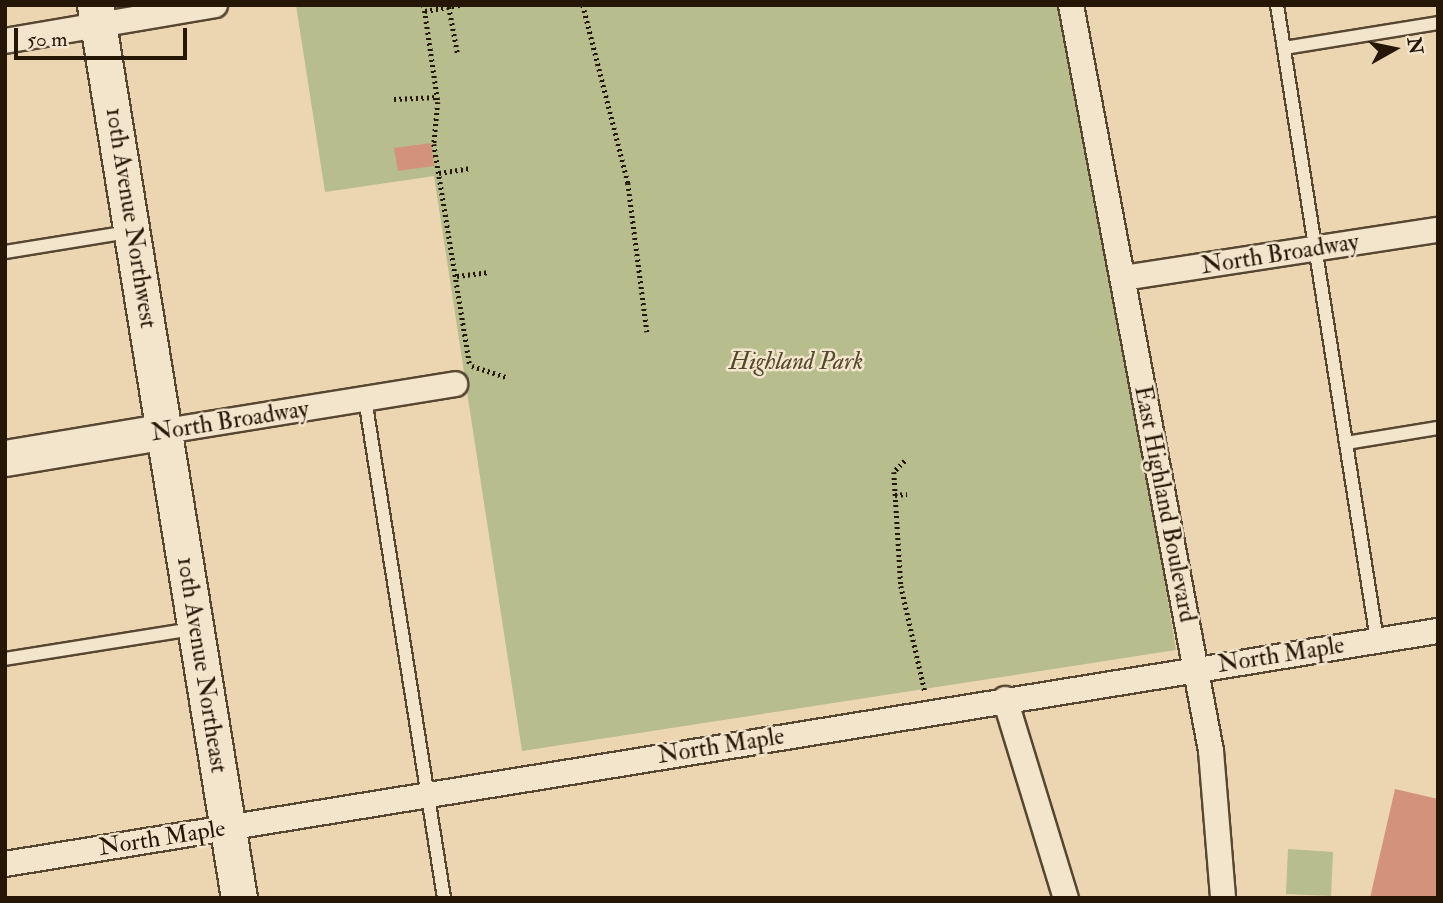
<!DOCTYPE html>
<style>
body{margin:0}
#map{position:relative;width:1443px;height:903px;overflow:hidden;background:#ecd5b1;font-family:"IM FELL Double Pica",serif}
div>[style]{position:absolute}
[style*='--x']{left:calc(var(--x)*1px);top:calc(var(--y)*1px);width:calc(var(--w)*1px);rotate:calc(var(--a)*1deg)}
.green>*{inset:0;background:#b7bd8d}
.building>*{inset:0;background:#d3937a}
.path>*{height:4.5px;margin-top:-2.25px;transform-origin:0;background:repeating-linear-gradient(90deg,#251606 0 2px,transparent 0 5.5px)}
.roads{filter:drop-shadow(2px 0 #574631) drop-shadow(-2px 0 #574631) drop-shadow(0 2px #574631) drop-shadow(0 -2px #574631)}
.lane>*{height:12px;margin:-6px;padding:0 6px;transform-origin:6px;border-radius:6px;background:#f3e4cc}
.street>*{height:24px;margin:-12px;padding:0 12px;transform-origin:12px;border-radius:12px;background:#f3e4cc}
.secondary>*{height:35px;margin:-17.5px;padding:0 17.5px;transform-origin:17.5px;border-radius:17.5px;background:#f3e4cc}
span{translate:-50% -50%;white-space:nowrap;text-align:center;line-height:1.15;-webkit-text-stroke:5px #f3e4cc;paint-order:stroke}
.street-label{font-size:24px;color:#251606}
.park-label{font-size:24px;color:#51482e;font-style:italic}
.frame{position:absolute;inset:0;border:7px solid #251606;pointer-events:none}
.north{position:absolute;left:1359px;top:14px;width:70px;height:70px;-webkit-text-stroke:5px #f3e4cc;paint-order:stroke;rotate:81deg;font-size:19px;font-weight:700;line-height:28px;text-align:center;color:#251606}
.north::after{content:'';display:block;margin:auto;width:24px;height:32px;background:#251606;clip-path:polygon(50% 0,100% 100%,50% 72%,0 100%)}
.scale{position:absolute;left:14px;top:28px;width:173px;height:32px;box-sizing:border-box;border:4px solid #251606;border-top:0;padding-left:9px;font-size:21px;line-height:24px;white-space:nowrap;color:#251606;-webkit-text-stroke:5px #f3e4cc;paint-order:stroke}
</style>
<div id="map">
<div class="green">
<div style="clip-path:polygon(296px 5px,1071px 5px,1176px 650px,522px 751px,434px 176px,325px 192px)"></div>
<div style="clip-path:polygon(1288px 849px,1333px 852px,1331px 896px,1286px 894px)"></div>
</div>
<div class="building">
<div style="clip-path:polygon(431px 143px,434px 166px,398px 171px,394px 148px)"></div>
<div style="clip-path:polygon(1395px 789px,1438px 799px,1438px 898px,1370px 898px)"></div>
</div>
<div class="path">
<div style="--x:424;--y:5;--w:98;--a:81.8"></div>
<div style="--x:438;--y:102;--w:42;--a:95.4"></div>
<div style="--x:434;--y:144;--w:225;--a:80.8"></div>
<div style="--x:583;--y:5;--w:184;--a:75.8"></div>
<div style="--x:628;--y:183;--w:150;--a:82.7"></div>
<div style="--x:449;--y:7;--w:49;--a:79.4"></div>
<div style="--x:425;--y:11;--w:36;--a:-10"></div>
<div style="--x:394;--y:99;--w:44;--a:-2.6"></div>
<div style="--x:439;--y:173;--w:32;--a:-9"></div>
<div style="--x:457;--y:276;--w:31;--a:-7"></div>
<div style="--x:472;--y:366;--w:36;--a:18"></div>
<div style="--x:905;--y:461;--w:16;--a:135"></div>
<div style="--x:894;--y:472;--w:114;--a:86.5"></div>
<div style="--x:901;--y:586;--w:109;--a:77.2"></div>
<div style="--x:895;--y:495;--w:12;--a:-5"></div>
</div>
<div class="roads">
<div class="lane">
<div style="--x:1277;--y:5;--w:643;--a:81.05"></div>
<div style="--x:1284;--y:48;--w:156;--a:-9.2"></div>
<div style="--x:5;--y:252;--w:126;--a:-9.2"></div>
<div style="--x:365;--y:399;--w:505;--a:81"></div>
<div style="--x:1346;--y:443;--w:93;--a:-9.3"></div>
<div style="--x:5;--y:659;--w:190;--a:-9.1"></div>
</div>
<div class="street">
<div style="--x:1071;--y:5;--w:759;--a:79.37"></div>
<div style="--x:1211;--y:751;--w:147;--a:85.3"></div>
<div style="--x:5;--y:41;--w:213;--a:-9.7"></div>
<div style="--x:1123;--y:278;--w:319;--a:-8.7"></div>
<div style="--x:166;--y:431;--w:293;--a:-9.2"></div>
<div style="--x:1005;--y:699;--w:208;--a:73"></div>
<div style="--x:5;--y:864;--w:1452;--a:-9.24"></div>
</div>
<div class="secondary">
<div style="--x:95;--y:5;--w:905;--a:80.84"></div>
<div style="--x:5;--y:458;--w:163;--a:-9.5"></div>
</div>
</div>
<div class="street-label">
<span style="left:131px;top:218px;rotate:81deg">10th Avenue Northwest</span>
<span style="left:1280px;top:254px;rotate:-9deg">North Broadway</span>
<span style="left:230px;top:421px;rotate:-9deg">North Broadway</span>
<span style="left:1165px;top:504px;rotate:79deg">East Highland Boulevard</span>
<span style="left:1281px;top:655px;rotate:-9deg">North Maple</span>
<span style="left:202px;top:665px;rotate:81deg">10th Avenue Northeast</span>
<span style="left:721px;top:746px;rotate:-9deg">North Maple</span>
<span style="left:162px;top:838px;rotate:-9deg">North Maple</span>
</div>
<div class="park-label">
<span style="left:796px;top:362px">Highland Park</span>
</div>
<div class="frame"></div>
<div class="north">N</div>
<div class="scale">50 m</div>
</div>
